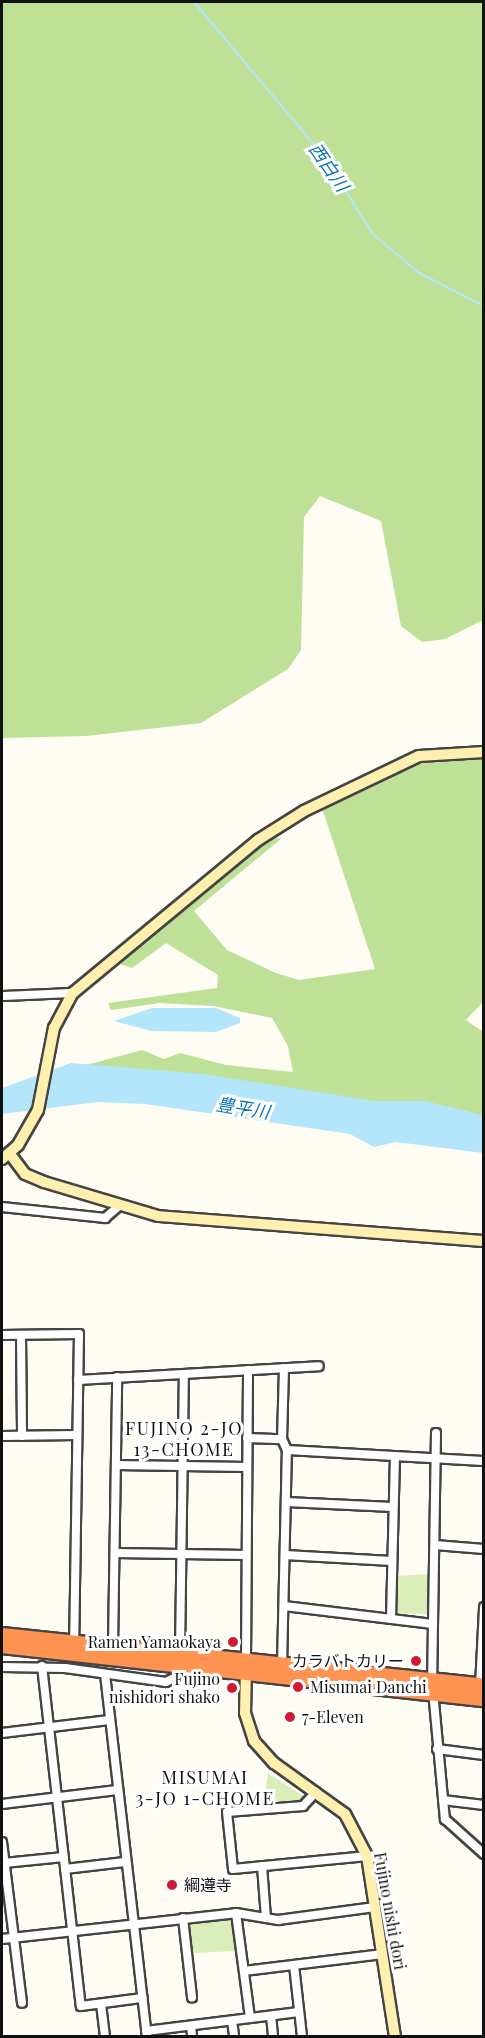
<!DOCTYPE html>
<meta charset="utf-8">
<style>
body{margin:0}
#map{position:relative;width:485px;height:2038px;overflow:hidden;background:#fffcf4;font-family:"Playfair Display","Noto Sans JP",serif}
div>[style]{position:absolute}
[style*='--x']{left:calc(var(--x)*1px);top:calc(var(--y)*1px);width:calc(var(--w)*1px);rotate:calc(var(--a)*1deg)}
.green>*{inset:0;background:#d9eeb9}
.forest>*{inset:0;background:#bee097}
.water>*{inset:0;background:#b4e6fb}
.stream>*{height:2px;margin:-1px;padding:0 1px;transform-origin:1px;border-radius:1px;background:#b4e6fb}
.roads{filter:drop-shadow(2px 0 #444) drop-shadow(-2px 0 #444) drop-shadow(0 2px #444) drop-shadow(0 -2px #444)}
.street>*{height:8px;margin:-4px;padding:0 4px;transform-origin:4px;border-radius:4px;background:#fff}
.secondary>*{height:10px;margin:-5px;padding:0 5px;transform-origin:5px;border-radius:5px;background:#fff0af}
.highway>*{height:14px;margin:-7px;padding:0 7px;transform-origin:7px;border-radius:7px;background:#ff9352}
.dots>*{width:16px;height:16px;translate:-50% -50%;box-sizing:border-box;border:3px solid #fff;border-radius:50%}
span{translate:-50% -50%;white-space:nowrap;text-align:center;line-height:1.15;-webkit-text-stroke:6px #fff;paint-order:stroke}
.poi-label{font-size:16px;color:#111}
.right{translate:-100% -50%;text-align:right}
.left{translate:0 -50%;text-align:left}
.street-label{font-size:16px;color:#111}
.water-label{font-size:18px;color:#0d76b0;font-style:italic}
.neighbourhood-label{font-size:18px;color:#111;letter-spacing:1.5px}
.frame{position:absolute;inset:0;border:3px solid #111;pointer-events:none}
</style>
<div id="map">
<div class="green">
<div style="clip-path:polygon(428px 1574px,427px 1614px,395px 1613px,396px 1576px)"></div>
<div style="clip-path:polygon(268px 1773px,303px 1796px,298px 1801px,264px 1801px)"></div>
<div style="clip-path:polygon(230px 1919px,237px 1951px,192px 1953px,189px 1923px)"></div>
</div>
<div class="forest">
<div style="clip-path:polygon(2px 2px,483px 2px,483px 620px,445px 639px,422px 642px,401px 626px,381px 521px,320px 496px,304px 517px,301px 650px,288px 669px,201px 723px,86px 736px,2px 738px)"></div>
<div style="clip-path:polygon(483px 759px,483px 1002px,466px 1020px,483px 1032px,483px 1124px,57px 1073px,142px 1050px,164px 1059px,180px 1053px,226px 1065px,293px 1072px,288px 1046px,272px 1018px,214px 1006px,160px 1003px,111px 1010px,108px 1003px,217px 988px,218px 975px,166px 943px,132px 968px,120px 964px,270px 839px,282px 838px,194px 911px,227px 950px,276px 973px,299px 980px,375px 969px,322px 808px,405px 767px,437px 760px)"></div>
</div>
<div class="water">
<div style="clip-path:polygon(152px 1008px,216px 1008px,240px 1018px,240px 1023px,216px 1032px,152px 1031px,114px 1021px)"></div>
<div style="clip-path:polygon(71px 1063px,204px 1074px,374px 1101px,425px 1101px,483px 1115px,483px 1153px,396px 1142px,374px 1147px,350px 1134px,145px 1104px,98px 1102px,2px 1114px,2px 1088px)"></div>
</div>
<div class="stream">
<div style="--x:194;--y:2;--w:200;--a:49.9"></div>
<div style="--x:323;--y:155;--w:93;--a:57.7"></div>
<div style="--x:373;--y:234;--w:60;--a:40.3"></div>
<div style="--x:419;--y:273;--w:73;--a:26.9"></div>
</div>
<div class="roads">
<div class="street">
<div style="--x:2;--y:996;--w:71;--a:-2.4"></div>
<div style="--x:2;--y:1207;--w:104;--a:6.1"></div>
<div style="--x:105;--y:1218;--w:18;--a:-41"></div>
<div style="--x:2;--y:1335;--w:77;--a:-0.7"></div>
<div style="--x:79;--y:1334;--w:308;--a:90.9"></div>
<div style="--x:21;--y:1335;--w:101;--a:89.4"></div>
<div style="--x:284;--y:1368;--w:71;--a:91.6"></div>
<div style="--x:282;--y:1439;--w:12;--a:66"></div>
<div style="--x:78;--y:1380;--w:241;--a:-3.3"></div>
<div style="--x:436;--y:1433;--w:247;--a:90.9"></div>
<div style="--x:432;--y:1680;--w:140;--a:84.7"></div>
<div style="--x:445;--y:1819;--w:52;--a:41.9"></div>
<div style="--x:2;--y:1436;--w:74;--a:-0.8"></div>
<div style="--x:247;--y:1438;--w:35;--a:2"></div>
<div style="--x:116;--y:1465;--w:131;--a:0.9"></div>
<div style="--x:286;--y:1502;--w:107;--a:2.7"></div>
<div style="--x:435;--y:1545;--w:49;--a:4.7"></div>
<div style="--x:116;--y:1553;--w:130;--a:0.9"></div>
<div style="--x:285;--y:1555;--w:107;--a:3.2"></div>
<div style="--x:284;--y:1606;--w:150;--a:6.9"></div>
<div style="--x:391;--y:1619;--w:163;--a:-88.6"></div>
<div style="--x:113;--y:1646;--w:269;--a:-89.1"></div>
<div style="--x:180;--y:1653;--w:279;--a:-89.2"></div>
<div style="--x:246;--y:1661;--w:291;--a:-89.6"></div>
<div style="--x:42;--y:1666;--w:342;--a:83.5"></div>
<div style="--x:81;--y:2006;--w:62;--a:-7.5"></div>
<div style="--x:282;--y:1666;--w:216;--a:-88.7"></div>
<div style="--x:287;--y:1450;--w:197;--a:3.2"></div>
<div style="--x:2;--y:1667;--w:63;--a:0.9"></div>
<div style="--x:65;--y:1668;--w:102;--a:7.9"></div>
<div style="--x:166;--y:1682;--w:18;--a:-27"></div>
<div style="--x:182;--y:1674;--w:10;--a:-66"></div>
<div style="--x:105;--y:1674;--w:364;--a:83.4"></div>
<div style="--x:480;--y:1687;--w:80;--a:-87.1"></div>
<div style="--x:2;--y:1733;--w:108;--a:-6.9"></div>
<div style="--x:437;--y:1749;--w:47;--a:7.3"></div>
<div style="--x:316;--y:1792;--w:19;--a:133"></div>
<div style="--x:303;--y:1806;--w:76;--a:175.5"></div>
<div style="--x:227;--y:1812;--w:57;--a:84"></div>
<div style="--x:233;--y:1869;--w:135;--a:-5.5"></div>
<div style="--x:443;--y:1800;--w:41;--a:7"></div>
<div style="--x:2;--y:1804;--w:116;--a:-6.9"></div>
<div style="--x:2;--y:1842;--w:162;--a:82.9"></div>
<div style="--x:4;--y:1863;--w:60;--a:-5.7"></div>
<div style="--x:262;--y:1866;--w:52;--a:85.6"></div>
<div style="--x:65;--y:1869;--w:60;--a:-6.7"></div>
<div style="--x:236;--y:1913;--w:106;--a:82.4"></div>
<div style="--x:183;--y:1918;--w:80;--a:83.5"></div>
<div style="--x:2;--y:1939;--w:235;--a:-6.3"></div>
<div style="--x:236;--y:1913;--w:43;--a:9.5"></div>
<div style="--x:278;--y:1920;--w:98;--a:-7.6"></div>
<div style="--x:294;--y:1965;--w:71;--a:83.6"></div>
<div style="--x:244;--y:1971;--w:140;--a:-7"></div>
<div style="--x:101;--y:2004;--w:32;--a:83"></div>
<div style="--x:271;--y:2016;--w:20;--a:84"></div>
<div style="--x:232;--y:2021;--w:15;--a:82"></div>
<div style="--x:191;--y:2026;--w:10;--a:84"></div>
<div style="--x:146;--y:2031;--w:154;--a:-7.1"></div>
</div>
<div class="secondary">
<div style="--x:10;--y:1154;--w:25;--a:53"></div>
<div style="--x:25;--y:1174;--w:21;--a:23"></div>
<div style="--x:44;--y:1182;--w:119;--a:16.6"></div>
<div style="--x:158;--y:1216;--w:327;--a:4.4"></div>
<div style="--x:2;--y:1159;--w:21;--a:-41"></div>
<div style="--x:18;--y:1145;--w:40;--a:-60.3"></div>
<div style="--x:38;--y:1110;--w:84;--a:-79"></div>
<div style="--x:54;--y:1028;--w:40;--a:-62"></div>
<div style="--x:73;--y:993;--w:240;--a:-39.6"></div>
<div style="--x:258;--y:840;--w:54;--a:-32.2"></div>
<div style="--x:304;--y:811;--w:127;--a:-25.6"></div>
<div style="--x:419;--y:756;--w:65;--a:-3.5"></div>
<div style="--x:246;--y:1667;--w:46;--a:91.2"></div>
<div style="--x:245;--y:1713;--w:29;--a:72"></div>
<div style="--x:254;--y:1741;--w:30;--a:48"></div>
<div style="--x:274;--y:1763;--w:87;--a:35.7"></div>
<div style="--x:345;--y:1814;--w:47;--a:62.4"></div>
<div style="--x:367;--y:1856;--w:182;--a:81.2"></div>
</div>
<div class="highway">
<div style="--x:2;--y:1635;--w:485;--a:6"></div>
<div style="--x:2;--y:1646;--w:485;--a:6.3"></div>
</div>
</div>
<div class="dots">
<div style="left:233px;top:1642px;background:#cf1b32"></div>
<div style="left:416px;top:1661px;background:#cf1b32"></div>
<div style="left:298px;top:1687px;background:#cf1b32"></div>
<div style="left:232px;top:1688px;background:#cf1b32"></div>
<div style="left:290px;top:1717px;background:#cf1b32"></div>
<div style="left:172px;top:1885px;background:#cf1b32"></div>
</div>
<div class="poi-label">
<span class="right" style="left:221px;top:1642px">Ramen Yamaokaya</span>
<span class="right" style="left:404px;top:1661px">カラバトカリー</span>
<span class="right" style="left:220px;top:1688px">Fujino<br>nishidori shako</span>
<span class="left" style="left:310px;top:1687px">Misumai Danchi</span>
<span class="left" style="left:302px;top:1717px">7-Eleven</span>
<span class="left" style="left:184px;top:1885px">綱遵寺</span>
</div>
<div class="street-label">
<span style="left:390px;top:1911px;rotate:80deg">Fujino nishi dori</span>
</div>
<div class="water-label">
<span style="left:329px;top:167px;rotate:55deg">西白川</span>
<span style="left:243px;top:1108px;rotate:9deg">豊平川</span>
</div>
<div class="neighbourhood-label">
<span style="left:184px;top:1439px">FUJINO 2-JO<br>13-CHOME</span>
<span style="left:205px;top:1788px">MISUMAI<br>3-JO 1-CHOME</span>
</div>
<div class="frame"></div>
</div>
